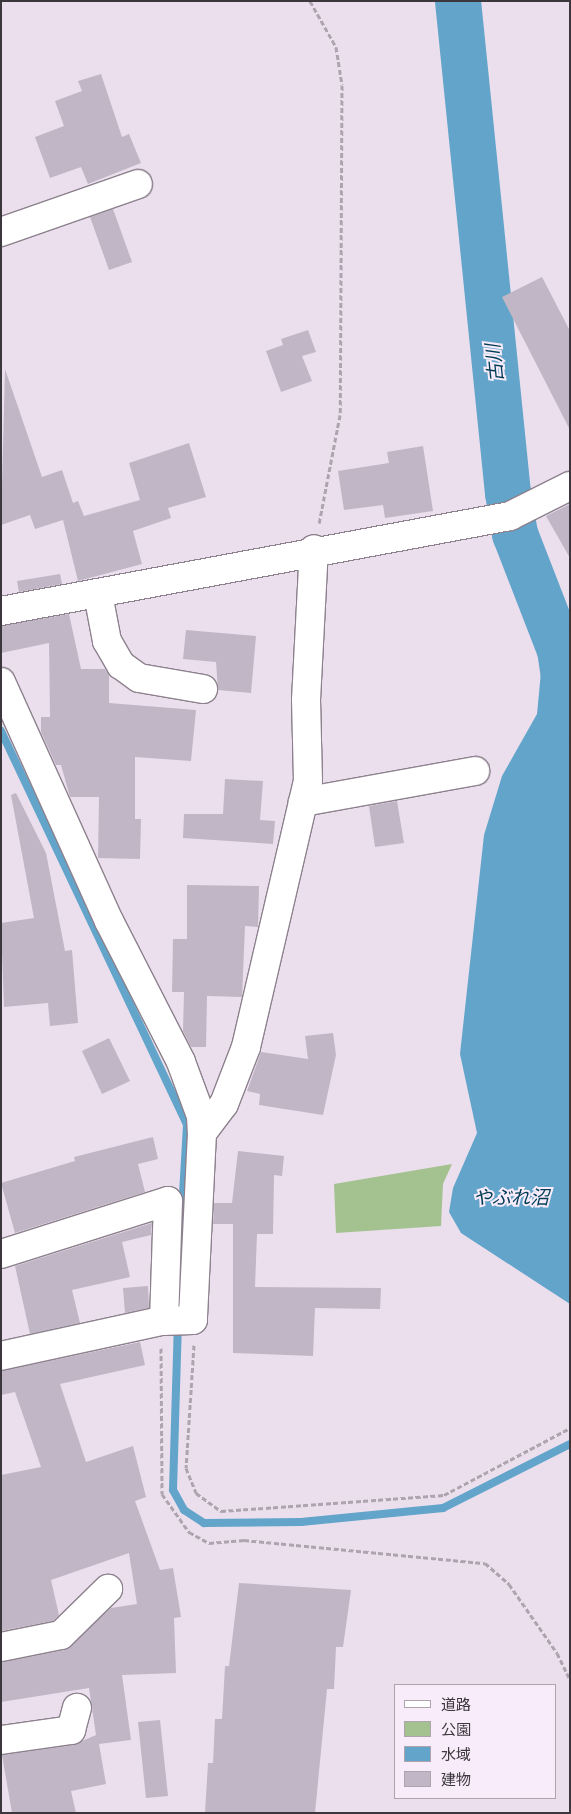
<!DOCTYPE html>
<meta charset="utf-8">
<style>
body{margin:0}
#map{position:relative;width:571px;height:1814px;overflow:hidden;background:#ebdfed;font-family:Raleway,"Noto Sans JP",sans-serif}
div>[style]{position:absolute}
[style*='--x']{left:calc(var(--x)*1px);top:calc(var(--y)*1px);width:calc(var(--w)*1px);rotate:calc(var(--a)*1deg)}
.green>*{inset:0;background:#a4c290}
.water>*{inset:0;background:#62a4ca}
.stream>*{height:8px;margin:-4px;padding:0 4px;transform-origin:4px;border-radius:4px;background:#62a4ca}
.river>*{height:46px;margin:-23px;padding:0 23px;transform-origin:23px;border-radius:23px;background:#62a4ca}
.building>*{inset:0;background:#c0b6c5}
.path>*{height:3px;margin-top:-1.5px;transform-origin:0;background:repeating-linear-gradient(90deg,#aea4af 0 5px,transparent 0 7.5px)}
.roads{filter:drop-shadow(1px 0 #8c818d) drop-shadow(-1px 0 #8c818d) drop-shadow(0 1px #8c818d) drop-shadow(0 -1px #8c818d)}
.minor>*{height:28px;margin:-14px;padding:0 14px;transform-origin:14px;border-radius:14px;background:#fff}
span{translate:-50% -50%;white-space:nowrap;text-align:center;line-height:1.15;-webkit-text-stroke:4px #f9ecfa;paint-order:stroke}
.water-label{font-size:19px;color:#013c56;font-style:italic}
.frame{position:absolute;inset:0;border:2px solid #3b373c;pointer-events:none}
.legend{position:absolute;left:394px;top:1684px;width:162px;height:115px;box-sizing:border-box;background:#f9ecfa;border:1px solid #ada4ae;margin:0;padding:6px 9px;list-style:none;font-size:15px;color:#3b373c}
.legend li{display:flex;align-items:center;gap:10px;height:25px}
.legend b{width:25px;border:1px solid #ada4ae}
</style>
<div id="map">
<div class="green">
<div style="clip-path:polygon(452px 1164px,443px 1184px,441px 1226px,336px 1233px,334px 1184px)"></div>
</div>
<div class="water">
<div style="clip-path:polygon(570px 610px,570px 1304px,461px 1233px,449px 1212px,453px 1188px,477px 1133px,460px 1054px,484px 835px,502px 776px,537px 714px,545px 630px,555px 611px)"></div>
</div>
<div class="stream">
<div style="--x:1;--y:731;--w:436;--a:64.7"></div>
<div style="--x:187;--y:1125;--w:105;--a:93.3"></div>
<div style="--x:180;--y:1254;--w:236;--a:91.7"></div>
<div style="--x:173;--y:1490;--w:23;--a:61"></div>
<div style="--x:184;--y:1510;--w:24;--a:33"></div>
<div style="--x:204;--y:1523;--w:97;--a:-0.6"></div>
<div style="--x:301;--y:1522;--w:143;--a:-5.6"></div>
<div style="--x:443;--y:1508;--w:142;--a:-26.7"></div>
</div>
<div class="river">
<div style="--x:458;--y:1;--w:495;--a:84.2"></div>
<div style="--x:508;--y:493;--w:42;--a:80.3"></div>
<div style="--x:515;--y:534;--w:124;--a:68.8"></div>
<div style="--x:560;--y:650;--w:68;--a:81.5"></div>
</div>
<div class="building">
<div style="clip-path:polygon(101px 74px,122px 137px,129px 134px,141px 163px,88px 184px,81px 167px,50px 178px,35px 137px,64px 126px,55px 101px,82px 91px,78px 81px)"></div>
<div style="clip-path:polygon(113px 209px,132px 262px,109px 270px,90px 217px)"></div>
<div style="clip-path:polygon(542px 277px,570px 331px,570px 430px,502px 297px)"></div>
<div style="clip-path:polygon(308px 330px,316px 352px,302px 356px,312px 381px,281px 392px,266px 351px,283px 345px,281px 339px)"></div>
<div style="clip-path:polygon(5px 369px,42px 477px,62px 470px,73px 503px,78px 501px,84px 516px,140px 500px,129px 463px,189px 443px,206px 497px,168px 508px,171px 518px,133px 531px,142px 564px,78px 581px,63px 520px,35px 529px,30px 515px,1px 525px)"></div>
<div style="clip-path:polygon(423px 446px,433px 511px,385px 518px,383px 505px,344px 510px,338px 471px,389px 463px,387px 452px)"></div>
<div style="clip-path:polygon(570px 504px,570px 558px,546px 516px)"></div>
<div style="clip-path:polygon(60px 574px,62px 584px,19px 592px,17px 581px)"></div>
<div style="clip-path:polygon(69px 614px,81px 669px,105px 669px,109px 675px,109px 703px,196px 710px,191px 761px,135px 757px,135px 819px,141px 819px,140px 859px,98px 858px,99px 797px,70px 797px,61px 765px,56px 765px,41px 732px,41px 717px,50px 717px,49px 643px,1px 653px,1px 626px)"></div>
<div style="clip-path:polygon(186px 630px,256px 636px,251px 693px,218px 690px,216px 662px,183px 659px)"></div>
<div style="clip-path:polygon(225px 779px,263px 781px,260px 820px,275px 821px,273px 844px,183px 838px,184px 814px,223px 814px)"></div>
<div style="clip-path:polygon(16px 793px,46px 853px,65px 951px,72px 950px,78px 1023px,50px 1026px,48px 1003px,4px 1007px,1px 923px,34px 918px,11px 795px)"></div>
<div style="clip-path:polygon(397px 801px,404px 843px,375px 847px,369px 806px)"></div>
<div style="clip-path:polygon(187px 885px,259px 886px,258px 927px,245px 926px,242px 997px,207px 996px,206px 1047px,191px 1047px,183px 1031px,184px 992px,172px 992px,173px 939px,187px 939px)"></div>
<div style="clip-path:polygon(333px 1033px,336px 1055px,323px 1115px,259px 1105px,260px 1094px,247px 1091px,261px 1052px,308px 1059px,305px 1036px)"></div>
<div style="clip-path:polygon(109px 1038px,130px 1081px,102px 1094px,82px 1051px)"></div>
<div style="clip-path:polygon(153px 1137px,158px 1159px,138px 1164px,145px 1192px,15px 1233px,1px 1183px,75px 1161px,74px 1157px)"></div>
<div style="clip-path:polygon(238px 1151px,284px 1156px,282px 1176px,274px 1175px,273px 1234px,257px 1234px,255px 1287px,381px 1288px,380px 1309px,315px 1308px,313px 1356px,233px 1353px,233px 1224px,213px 1224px,214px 1203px,232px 1203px)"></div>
<div style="clip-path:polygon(152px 1223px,151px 1235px,122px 1242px,130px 1277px,72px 1290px,80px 1323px,30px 1334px,15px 1266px)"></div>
<div style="clip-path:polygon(148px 1286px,149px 1308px,125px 1313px,123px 1288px)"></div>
<div style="clip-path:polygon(140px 1342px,145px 1365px,60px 1384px,86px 1462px,133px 1446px,146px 1497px,135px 1501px,160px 1570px,173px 1568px,181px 1617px,174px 1618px,176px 1673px,122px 1675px,131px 1740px,99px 1744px,106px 1784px,71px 1791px,76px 1813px,12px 1813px,2px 1755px,73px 1745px,96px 1735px,89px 1688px,1px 1702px,1px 1662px,65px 1650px,111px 1608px,137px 1604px,129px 1553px,51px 1580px,59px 1615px,53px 1621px,1px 1631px,1px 1475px,41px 1467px,15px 1392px,1px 1395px,1px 1371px)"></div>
<div style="clip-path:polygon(239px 1583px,351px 1590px,343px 1647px,336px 1647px,334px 1689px,327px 1689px,315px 1813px,205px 1813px,208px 1763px,213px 1763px,215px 1719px,222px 1719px,225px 1666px,229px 1666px)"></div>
<div style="clip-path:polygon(160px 1720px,168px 1796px,146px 1798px,138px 1722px)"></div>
</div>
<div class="path">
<div style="--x:310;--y:1;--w:53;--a:60.5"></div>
<div style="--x:336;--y:47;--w:38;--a:81"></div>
<div style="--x:342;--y:85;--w:330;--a:90.3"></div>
<div style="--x:340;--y:415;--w:111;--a:100.9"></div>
<div style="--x:194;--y:1345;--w:123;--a:93.7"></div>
<div style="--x:186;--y:1468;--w:27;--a:68"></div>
<div style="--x:196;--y:1493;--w:31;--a:36"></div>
<div style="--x:221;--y:1511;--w:224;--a:-4.1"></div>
<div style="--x:444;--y:1495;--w:143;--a:-28"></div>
<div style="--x:161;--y:1348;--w:146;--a:89.6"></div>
<div style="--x:162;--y:1494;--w:47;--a:54.6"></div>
<div style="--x:189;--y:1532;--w:23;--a:29"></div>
<div style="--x:209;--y:1543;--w:35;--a:-5"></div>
<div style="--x:244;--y:1540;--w:242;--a:5.5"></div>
<div style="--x:485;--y:1563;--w:32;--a:41"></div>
<div style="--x:509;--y:1584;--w:84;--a:55.2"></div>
<div style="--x:557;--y:1653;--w:30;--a:64"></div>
</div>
<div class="roads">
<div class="minor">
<div style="--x:1;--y:232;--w:145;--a:-19.3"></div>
<div style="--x:98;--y:594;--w:48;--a:79.2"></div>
<div style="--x:107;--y:641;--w:28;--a:60"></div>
<div style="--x:121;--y:665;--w:22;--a:36"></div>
<div style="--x:139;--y:678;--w:65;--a:9.8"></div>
<div style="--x:1;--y:611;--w:518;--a:-10.57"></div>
<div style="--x:510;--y:516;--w:67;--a:-26.6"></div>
<div style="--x:1;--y:682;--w:262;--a:65.7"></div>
<div style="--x:109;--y:921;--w:158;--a:62.9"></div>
<div style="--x:181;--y:1062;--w:58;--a:69.7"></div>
<div style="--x:201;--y:1116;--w:17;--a:87"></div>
<div style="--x:202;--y:1133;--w:187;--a:92.8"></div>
<div style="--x:193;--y:1320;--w:32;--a:178"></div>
<div style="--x:161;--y:1321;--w:164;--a:167.7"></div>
<div style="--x:303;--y:802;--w:175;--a:-10.2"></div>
<div style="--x:202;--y:1133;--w:36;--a:-53"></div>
<div style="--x:224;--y:1104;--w:61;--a:-68.9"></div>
<div style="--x:246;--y:1047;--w:273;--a:-76.9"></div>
<div style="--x:308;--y:781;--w:81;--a:-91.4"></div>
<div style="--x:306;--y:700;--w:151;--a:-87"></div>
<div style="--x:1;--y:1254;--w:175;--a:-17.6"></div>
<div style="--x:168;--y:1201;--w:120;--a:91.9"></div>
<div style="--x:1;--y:1647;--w:61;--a:-11.3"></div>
<div style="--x:61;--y:1635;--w:66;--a:-44.4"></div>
<div style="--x:1;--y:1740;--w:71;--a:-8.1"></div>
<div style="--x:71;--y:1730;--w:23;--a:-75"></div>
</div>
</div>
<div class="water-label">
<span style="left:495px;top:363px;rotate:-96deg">古川</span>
<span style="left:511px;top:1198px">やぶれ沼</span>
</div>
<div class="frame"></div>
<ul class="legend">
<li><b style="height:6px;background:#fff"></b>道路</li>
<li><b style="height:14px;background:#a4c290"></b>公園</li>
<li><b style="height:14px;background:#62a4ca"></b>水域</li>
<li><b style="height:14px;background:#c0b6c5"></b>建物</li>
</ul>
</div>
